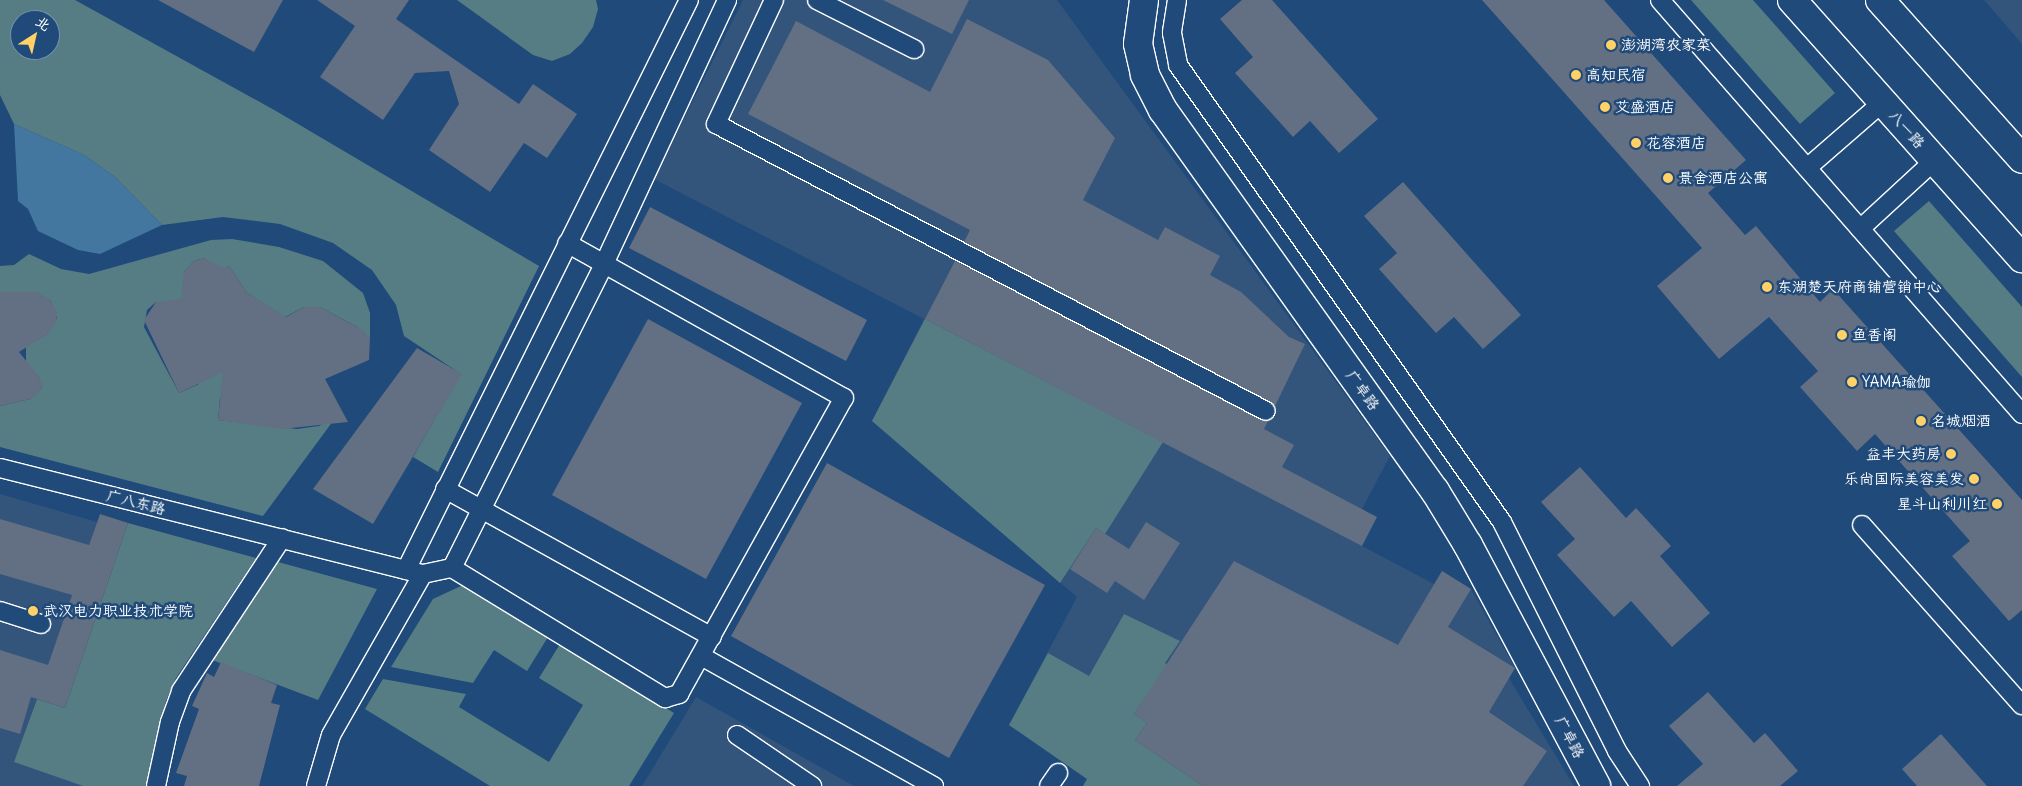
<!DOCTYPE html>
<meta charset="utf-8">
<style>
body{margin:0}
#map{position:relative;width:2022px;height:786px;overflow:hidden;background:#1f4a7a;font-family:Delius,"LXGW WenKai TC",sans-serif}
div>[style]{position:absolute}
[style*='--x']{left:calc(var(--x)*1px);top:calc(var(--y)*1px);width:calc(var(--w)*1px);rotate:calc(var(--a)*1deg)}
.built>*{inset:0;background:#33557c}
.green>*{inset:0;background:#567d84}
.water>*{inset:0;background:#4377a0}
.building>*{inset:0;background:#636f82}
.roads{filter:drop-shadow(1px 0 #fff) drop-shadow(-1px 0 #fff) drop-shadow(0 1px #fff) drop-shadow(0 -1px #fff)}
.lane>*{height:18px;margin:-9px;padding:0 9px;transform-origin:9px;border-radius:9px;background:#1f4a7a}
.street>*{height:28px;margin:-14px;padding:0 14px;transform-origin:14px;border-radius:14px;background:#1f4a7a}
.secondary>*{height:28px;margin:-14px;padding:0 14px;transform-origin:14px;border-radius:14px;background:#1f4a7a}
.dots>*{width:14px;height:14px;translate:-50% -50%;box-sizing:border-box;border:2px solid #1f4a7a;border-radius:50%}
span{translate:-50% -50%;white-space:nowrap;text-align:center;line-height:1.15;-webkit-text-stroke:5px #1f4a7a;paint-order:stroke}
.poi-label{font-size:15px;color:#fff}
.left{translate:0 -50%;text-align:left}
.right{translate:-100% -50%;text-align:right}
.street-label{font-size:15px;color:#fff}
.north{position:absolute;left:10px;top:10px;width:50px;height:50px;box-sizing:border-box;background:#1f4a7a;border:1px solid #7992af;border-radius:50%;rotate:35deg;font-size:14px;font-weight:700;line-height:20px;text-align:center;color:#fff}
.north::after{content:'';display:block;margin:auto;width:18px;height:22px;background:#ffd166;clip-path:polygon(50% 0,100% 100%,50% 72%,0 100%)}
</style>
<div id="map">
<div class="built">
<div style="clip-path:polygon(743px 0,1057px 0,1390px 456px,1362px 509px,1362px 546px,1434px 584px,1442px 571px,1471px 589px,1515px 668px,1509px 678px,1574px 786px,1083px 786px,1087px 779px,1009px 725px,1077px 597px,872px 421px,924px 319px,654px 179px)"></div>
<div style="clip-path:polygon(1984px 0,2022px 0,2022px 44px,1998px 16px)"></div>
<div style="clip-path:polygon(0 494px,97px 522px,15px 762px,83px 786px,0 786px)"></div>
<div style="clip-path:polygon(696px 697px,854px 786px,642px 786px)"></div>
</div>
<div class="green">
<div style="clip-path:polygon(evenodd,0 0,75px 0,276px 111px,539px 266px,438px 472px,413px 457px,461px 374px,404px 336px,396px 305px,372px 270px,333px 243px,280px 224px,223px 217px,162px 225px,115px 177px,84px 155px,14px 124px,0 95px,0 0,20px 20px,50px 20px,50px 50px,20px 50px,20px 20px)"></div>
<div style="clip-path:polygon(457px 0,596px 0,598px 9px,593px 27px,582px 43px,570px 54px,552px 61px,533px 55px)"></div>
<div style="clip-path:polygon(1691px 0,1753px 0,1835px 93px,1800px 124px)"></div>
<div style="clip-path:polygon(1929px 201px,2022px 307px,2022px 377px,1894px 231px)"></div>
<div style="clip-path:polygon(232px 239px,279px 247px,323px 261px,363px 293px,370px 313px,370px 339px,357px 327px,320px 307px,304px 307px,285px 317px,247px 293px,229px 266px,221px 270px,204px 258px,194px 261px,184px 272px,184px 297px,176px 303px,156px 302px,147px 310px,144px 327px,179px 393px,199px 384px,194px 375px,205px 370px,247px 371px,220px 398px,218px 420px,297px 429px,319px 426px,336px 417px,263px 516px,0 447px,0 406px,30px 399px,42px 388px,39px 377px,26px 363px,26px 346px,46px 335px,57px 318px,51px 301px,37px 293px,0 293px,0 266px,14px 265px,29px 254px,61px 269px,89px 274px,211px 240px)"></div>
<div style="clip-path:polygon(925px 319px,1163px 442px,1105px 534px,1096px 528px,1060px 583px,872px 421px)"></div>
<div style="clip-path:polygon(128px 523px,256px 558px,176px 678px,166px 701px,146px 786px,83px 786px,14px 762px,37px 699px,65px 708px)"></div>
<div style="clip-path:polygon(278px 562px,377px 589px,318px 700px,212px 660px)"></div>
<div style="clip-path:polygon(463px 585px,548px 637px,527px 671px,494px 650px,473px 683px,391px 667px,433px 599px)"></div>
<div style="clip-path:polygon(1124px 614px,1180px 641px,1165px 663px,1199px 687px,1155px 683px,1134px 714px,1147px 723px,1135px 740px,1203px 786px,1083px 786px,1087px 779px,1009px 725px,1048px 653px,1089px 676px)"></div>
<div style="clip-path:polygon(560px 644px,674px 713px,629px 786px,490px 786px,365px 709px,383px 679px,466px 694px,459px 707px,549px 762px,583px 705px,539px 678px)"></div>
</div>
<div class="water">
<div style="clip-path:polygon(14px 124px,84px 155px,115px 177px,162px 225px,100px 254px,78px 250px,38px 231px,28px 209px,18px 201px)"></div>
</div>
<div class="building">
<div style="clip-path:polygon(158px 0,283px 0,254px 52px)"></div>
<div style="clip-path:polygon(317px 0,409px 0,396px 19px,519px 104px,533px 84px,577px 114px,547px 158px,524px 143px,490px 192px,429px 150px,459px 104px,449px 71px,415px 73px,383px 120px,320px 77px,355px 26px)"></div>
<div style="clip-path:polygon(883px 0,969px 0,952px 34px)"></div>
<div style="clip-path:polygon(1242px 0,1272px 0,1378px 119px,1339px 153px,1310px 121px,1293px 137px,1235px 73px,1253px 57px,1220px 19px)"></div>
<div style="clip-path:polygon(1482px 0,1604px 0,1746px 160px,1708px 193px,1745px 235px,1756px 226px,1820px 302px,1833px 289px,2022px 500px,2022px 610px,2009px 621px,1952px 556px,1970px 541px,1875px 434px,1857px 451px,1800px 387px,1818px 371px,1769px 317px,1719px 359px,1657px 286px,1702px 248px)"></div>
<div style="clip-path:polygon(967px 19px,1048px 60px,1115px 138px,1083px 200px,1158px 240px,1165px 227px,1220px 256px,1210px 275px,1241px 292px,1289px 337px,1305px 344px,1275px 406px,964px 242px,970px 230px,748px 114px,796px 21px,930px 92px)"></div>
<div style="clip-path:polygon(1403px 182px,1521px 315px,1483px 349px,1454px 317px,1436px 333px,1379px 269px,1397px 253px,1364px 216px)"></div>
<div style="clip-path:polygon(650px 207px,867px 320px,846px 361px,629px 248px)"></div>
<div style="clip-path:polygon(204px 258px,224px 268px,229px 266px,247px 293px,286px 317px,304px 307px,320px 307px,364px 331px,370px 339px,369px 360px,325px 379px,348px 422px,282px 429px,218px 420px,223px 372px,179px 393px,144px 320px,156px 302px,181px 299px,184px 272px,194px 261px)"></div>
<div style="clip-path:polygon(955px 261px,1268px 421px,1264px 429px,1294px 445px,1282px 467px,1377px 517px,1362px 546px,925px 319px)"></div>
<div style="clip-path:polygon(0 292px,37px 292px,51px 301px,57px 313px,56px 323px,46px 335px,19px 352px,39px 377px,43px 385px,39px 393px,30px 399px,0 406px)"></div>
<div style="clip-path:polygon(648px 319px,802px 403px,706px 579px,552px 495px)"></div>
<div style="clip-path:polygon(417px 348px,462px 374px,373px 524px,313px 489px)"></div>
<div style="clip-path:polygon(827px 463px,1045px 585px,949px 758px,731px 636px)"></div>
<div style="clip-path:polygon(1580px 467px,1626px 518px,1636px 508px,1671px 546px,1660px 556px,1710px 613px,1672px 647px,1631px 601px,1614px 617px,1557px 555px,1575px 539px,1541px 502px)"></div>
<div style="clip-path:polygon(100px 514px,128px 523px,65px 708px,31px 697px,20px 734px,0 728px,0 650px,48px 665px,72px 595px,0 574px,0 519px,89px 545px)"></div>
<div style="clip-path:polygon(1146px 522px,1180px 543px,1144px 600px,1115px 581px,1107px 593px,1070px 569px,1096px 528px,1129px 549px)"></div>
<div style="clip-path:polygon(1234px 561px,1398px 645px,1442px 571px,1471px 589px,1448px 627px,1515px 668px,1489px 712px,1547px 751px,1523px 786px,1203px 786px,1135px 740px,1147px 723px,1134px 714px)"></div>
<div style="clip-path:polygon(221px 662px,277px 685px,271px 703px,280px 705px,259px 786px,184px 786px,187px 776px,176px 773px,199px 709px,192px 706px,207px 673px,214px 677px)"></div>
<div style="clip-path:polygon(1708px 692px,1754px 743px,1765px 733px,1798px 771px,1780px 786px,1677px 786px,1703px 764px,1669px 726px)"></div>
<div style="clip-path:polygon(1941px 734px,1987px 786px,1917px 786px,1902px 769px)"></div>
</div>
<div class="roads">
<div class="lane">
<div style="--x:774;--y:0;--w:137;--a:115.1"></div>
<div style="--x:716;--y:124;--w:620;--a:27.56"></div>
<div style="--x:817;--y:0;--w:109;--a:26.8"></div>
<div style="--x:1177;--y:0;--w:33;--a:99"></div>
<div style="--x:1172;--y:33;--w:33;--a:79"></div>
<div style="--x:1178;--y:65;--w:560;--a:54.66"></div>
<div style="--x:1502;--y:522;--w:256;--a:63.3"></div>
<div style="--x:1617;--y:751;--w:42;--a:56.7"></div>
<div style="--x:1660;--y:0;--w:550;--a:48.83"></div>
<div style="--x:1807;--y:168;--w:101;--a:-41"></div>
<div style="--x:1860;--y:229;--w:102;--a:-42.6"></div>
<div style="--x:0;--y:468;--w:436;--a:14.1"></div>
<div style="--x:423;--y:574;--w:30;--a:-12"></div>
<div style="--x:452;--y:568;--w:250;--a:31.4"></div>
<div style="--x:665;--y:698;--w:15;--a:-16"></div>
<div style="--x:679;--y:694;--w:339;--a:-60.9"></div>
<div style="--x:844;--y:398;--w:317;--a:-150.8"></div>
<div style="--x:445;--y:489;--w:305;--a:29"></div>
<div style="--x:1862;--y:525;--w:241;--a:48.4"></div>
<div style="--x:452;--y:568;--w:340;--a:-63.4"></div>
<div style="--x:604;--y:264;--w:291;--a:-65"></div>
<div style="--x:406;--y:570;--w:636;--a:-63.6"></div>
<div style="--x:0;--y:611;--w:43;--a:17.6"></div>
<div style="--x:701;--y:656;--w:267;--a:29.2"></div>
<div style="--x:737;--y:735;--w:91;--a:34.2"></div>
<div style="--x:156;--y:786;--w:66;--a:-77.7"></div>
<div style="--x:170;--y:722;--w:33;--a:-70"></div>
<div style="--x:181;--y:691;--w:183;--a:-56.6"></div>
<div style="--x:316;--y:786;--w:53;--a:-73.6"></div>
<div style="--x:331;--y:735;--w:185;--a:-60.3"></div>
<div style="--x:1049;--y:786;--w:16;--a:-55"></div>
</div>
<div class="street">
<div style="--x:1144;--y:0;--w:44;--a:97.8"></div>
<div style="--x:1138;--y:44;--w:32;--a:77"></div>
<div style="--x:1145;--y:75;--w:39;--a:63"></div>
<div style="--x:1163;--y:110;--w:468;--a:54.5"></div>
<div style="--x:1435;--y:491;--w:63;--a:58.6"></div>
<div style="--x:1468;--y:545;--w:273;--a:62"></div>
</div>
<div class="secondary">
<div style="--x:1792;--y:0;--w:346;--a:48.3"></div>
<div style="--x:1880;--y:0;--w:213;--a:48.2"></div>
</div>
</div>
<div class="dots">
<div style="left:1611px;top:45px;background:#ffd166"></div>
<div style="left:1576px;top:75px;background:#ffd166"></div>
<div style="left:1605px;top:107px;background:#ffd166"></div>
<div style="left:1636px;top:143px;background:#ffd166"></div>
<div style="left:1668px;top:178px;background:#ffd166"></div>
<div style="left:1767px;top:287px;background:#ffd166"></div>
<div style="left:1842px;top:335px;background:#ffd166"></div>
<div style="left:1852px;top:382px;background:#ffd166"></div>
<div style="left:1921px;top:421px;background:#ffd166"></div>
<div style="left:1951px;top:454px;background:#ffd166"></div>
<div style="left:1974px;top:479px;background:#ffd166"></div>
<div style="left:1997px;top:504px;background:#ffd166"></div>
<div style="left:33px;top:611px;background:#ffd166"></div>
</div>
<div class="poi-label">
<span class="left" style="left:1621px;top:45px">澎湖湾农家菜</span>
<span class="left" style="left:1586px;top:75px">高知民宿</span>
<span class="left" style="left:1615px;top:107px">艾盛酒店</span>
<span class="left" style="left:1646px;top:143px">花容酒店</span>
<span class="left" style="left:1678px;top:178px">景舍酒店公寓</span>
<span class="left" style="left:1777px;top:287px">东湖楚天府商铺营销中心</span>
<span class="left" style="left:1852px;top:335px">鱼香阁</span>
<span class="left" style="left:1862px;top:382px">YAMA瑜伽</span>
<span class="left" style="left:1931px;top:421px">名城烟酒</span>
<span class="right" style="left:1941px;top:454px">益丰大药房</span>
<span class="right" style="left:1964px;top:479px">乐尚国际美容美发</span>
<span class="right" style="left:1987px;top:504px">星斗山利川红</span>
<span class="left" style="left:43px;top:611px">武汉电力职业技术学院</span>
</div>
<div class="street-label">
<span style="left:1907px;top:129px;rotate:48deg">八一路</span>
<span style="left:1363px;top:390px;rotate:54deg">广卓路</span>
<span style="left:136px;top:502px;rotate:14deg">广八东路</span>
<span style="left:1570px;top:737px;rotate:62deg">广卓路</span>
</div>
<div class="north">北</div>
</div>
